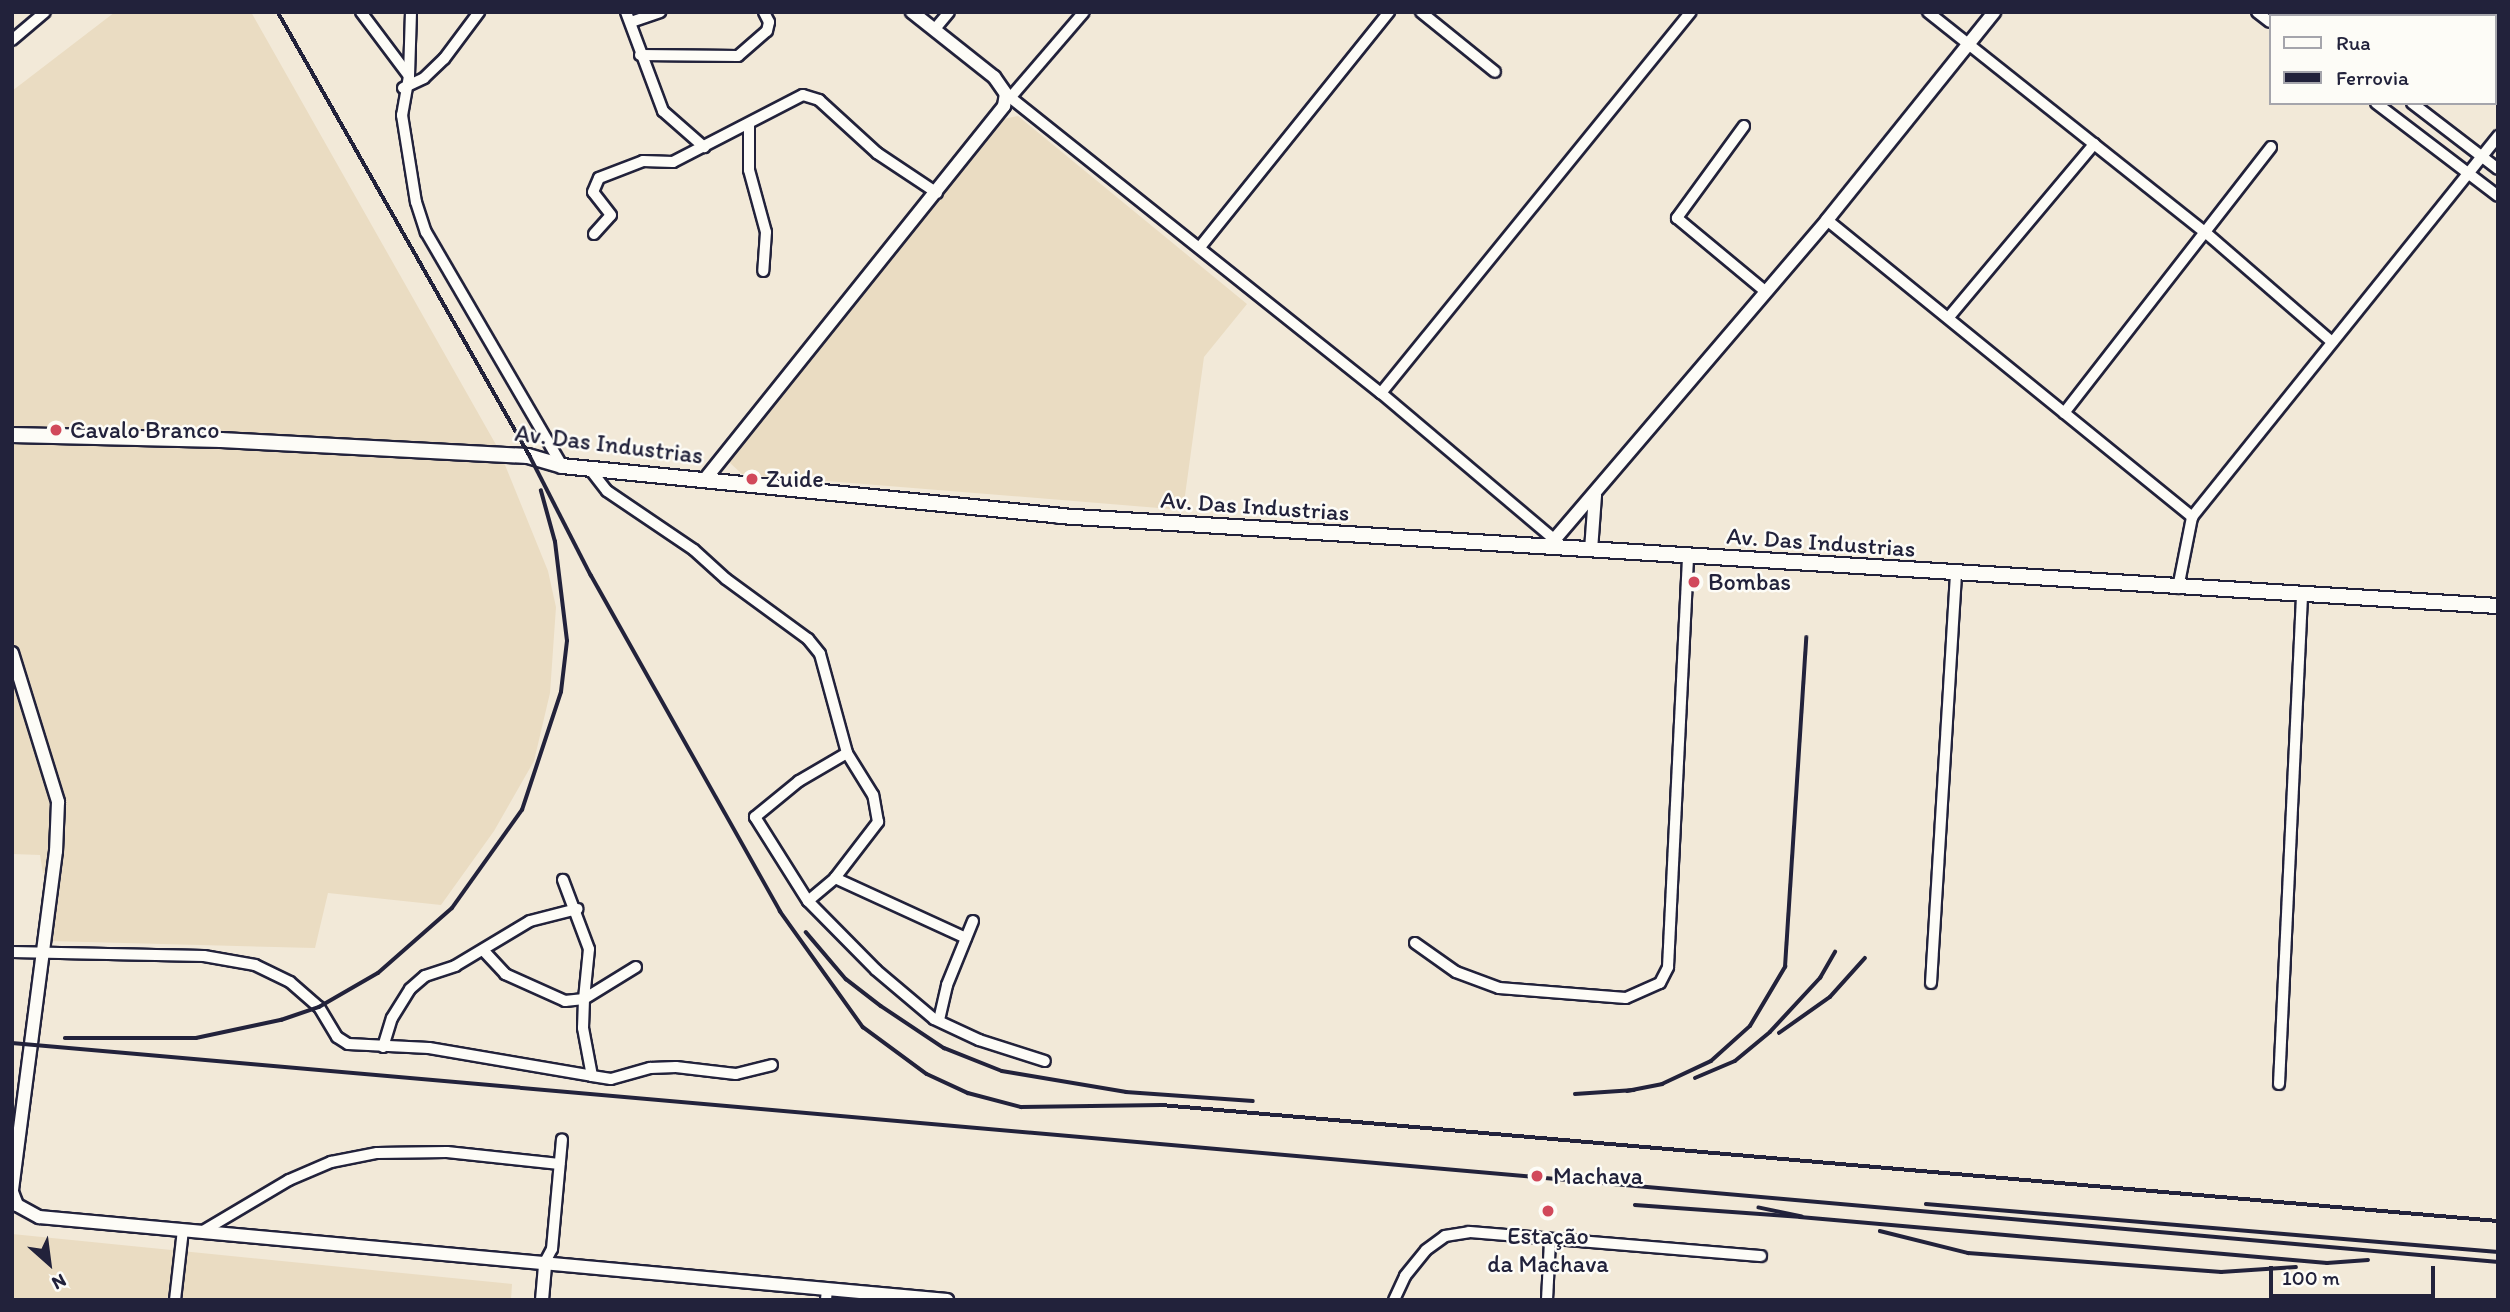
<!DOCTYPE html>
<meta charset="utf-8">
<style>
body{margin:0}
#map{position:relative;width:2510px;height:1312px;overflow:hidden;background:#f2e9d8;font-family:Itim,sans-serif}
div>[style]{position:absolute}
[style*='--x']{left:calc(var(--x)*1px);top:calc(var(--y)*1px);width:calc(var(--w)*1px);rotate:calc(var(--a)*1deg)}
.built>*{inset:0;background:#eadcc2}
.roads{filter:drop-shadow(2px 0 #22223b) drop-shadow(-2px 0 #22223b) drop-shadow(0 2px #22223b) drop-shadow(0 -2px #22223b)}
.minor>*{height:10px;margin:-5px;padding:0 5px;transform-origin:5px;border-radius:5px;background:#fdfcf7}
.tertiary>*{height:12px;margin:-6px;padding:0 6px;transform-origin:6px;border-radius:6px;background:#fdfcf7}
.secondary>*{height:14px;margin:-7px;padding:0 7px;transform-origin:7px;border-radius:7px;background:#fdfcf7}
.rail>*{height:3.5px;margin:-1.75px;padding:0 1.75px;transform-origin:1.75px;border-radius:1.75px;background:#22223b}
.dots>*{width:19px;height:19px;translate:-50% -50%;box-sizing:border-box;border:4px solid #fdfcf7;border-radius:50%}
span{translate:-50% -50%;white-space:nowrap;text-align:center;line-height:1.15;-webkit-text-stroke:5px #fdfcf7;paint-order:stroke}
.poi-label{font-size:24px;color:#22223b}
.left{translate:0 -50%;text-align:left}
.street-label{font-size:24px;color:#22223b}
.frame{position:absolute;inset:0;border:14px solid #22223b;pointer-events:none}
.legend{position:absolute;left:2269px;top:14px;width:228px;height:91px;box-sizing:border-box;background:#fdfcf7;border:2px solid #a5a5ac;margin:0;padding:9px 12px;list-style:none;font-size:21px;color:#22223b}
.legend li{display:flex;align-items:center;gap:14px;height:35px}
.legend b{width:35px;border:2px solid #a5a5ac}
.north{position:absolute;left:14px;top:1228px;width:70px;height:70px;-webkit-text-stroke:5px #fdfcf7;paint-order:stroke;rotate:152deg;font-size:19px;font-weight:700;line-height:28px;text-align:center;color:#22223b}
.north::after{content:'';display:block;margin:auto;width:24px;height:32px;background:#22223b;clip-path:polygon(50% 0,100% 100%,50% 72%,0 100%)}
.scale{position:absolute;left:2269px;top:1266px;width:166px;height:32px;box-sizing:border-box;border:4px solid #22223b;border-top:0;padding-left:9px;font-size:21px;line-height:24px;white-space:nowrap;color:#22223b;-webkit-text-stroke:5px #fdfcf7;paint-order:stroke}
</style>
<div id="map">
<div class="built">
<div style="clip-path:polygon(115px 12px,251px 12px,499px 450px,548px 571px,556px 607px,550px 693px,534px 761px,494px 831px,441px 905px,328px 893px,315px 948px,50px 941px,56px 877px,43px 873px,40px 855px,12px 854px,12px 91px)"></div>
<div style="clip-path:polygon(1018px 116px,1247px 304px,1204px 357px,1183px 510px,742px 474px,729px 462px,730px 453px,1003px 119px)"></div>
<div style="clip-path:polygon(12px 1234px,512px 1284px,511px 1300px,12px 1300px)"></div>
</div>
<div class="roads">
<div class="minor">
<div style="--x:361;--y:12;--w:80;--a:53.1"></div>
<div style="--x:411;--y:12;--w:64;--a:91.8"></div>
<div style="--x:409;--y:76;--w:40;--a:100"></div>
<div style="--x:402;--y:115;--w:88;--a:80.9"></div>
<div style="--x:416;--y:202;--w:32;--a:72"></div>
<div style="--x:426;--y:232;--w:271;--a:59.8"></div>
<div style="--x:626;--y:12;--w:106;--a:69.5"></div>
<div style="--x:663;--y:111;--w:55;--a:41.3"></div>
<div style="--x:1421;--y:12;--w:95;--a:39"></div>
<div style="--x:1928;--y:12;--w:354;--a:38.5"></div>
<div style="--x:2205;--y:232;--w:168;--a:40.9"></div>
<div style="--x:2257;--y:12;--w:16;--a:38"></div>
<div style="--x:2294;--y:12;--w:6;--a:45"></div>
<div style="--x:631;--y:22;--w:31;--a:-19"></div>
<div style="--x:934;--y:30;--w:23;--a:-50"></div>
<div style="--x:12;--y:40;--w:43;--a:-40.3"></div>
<div style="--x:640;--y:55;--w:98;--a:0.6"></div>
<div style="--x:738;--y:56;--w:38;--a:-41"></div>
<div style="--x:767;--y:31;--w:9;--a:-77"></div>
<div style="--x:769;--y:22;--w:11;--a:-117"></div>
<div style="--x:403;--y:88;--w:23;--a:-25"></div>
<div style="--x:424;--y:78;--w:28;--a:-44"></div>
<div style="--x:444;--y:59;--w:59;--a:-53.3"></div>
<div style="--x:1006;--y:94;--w:480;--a:38.6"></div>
<div style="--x:1381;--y:393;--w:229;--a:40.2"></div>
<div style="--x:1010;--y:98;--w:113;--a:-49.3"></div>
<div style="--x:2376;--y:103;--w:153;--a:37.3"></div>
<div style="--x:2412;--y:103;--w:108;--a:37.5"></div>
<div style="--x:749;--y:125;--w:45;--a:90"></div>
<div style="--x:749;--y:170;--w:64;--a:74.7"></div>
<div style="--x:766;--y:232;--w:39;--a:94"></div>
<div style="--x:1744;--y:126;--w:114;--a:126.1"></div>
<div style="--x:1677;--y:218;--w:116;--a:39.7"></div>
<div style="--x:1827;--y:220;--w:471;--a:39.1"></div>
<div style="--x:594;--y:234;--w:25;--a:-48"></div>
<div style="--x:611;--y:215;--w:29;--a:-128"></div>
<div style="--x:593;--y:192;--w:15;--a:-67"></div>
<div style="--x:599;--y:178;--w:47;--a:-21.1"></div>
<div style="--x:643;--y:161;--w:30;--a:2"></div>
<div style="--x:673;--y:162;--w:146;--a:-27.3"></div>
<div style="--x:803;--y:95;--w:17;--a:17"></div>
<div style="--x:819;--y:100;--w:79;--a:42.4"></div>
<div style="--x:877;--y:153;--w:72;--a:33.7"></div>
<div style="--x:1200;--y:247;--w:302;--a:-51.2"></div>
<div style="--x:1949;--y:317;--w:226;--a:-50"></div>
<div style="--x:1381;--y:393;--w:491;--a:-50.9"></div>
<div style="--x:2064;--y:413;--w:337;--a:-52.1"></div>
<div style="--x:589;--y:468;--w:29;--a:52"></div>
<div style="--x:607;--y:491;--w:105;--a:34.1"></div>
<div style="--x:694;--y:550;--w:43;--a:42.2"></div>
<div style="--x:726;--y:579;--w:102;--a:36.2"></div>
<div style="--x:808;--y:639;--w:19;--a:51"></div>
<div style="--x:820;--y:654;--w:103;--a:74.7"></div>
<div style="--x:847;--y:753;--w:56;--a:149.7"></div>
<div style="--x:799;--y:781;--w:57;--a:140.7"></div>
<div style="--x:755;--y:817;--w:99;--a:57.8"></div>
<div style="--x:808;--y:901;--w:35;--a:-40"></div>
<div style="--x:835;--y:878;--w:71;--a:-52.5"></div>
<div style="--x:878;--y:822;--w:27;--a:-100"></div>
<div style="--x:873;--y:795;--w:49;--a:-121.8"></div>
<div style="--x:2178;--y:588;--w:72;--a:-78.8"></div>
<div style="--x:2192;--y:517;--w:489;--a:-51.2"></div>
<div style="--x:835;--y:878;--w:144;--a:24.6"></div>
<div style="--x:808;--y:901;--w:97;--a:45.4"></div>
<div style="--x:876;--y:970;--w:76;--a:40.2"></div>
<div style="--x:934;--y:1019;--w:50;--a:25"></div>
<div style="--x:979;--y:1040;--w:69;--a:17.7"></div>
<div style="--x:1415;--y:943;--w:50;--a:35.3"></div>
<div style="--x:1456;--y:972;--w:46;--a:20.4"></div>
<div style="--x:1499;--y:988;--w:127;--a:4.5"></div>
<div style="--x:1626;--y:998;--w:37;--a:-24"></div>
<div style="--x:1660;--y:983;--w:18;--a:-63"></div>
<div style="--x:1668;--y:967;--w:411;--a:-87.2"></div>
<div style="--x:483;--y:950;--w:33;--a:47"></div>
<div style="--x:505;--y:974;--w:66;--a:24.2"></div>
<div style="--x:565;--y:1001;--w:19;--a:-6"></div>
<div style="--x:584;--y:999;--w:50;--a:-84.3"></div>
<div style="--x:589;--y:949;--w:74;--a:-110.6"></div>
<div style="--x:12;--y:952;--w:192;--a:1.2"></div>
<div style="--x:204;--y:956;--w:52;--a:10"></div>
<div style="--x:255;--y:965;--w:39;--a:26"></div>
<div style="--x:290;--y:982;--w:38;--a:41"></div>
<div style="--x:319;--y:1007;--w:35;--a:59"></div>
<div style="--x:337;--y:1037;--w:13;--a:32"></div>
<div style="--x:348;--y:1044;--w:81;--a:2.8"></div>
<div style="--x:429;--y:1048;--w:165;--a:9.7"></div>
<div style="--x:592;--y:1076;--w:49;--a:-100.6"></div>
<div style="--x:583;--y:1028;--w:29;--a:-88"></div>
<div style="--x:584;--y:999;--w:61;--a:-31.6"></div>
<div style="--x:1931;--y:983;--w:411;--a:-86.5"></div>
<div style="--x:939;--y:1020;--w:36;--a:-77"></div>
<div style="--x:947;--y:985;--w:69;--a:-67.9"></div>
<div style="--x:383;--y:1047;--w:30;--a:-73"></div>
<div style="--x:392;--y:1018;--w:34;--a:-58"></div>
<div style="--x:410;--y:989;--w:20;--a:-41"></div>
<div style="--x:425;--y:976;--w:32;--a:-18"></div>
<div style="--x:455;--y:966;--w:87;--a:-31"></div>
<div style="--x:530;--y:921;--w:49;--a:-14.3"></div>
<div style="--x:592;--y:1076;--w:19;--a:9"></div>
<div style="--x:611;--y:1079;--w:41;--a:-15.8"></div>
<div style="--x:650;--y:1068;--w:26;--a:-2"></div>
<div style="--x:676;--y:1067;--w:60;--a:6.7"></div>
<div style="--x:736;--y:1074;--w:37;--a:-14"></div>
<div style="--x:2279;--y:1084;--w:491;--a:-87.3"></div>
<div style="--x:203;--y:1231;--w:100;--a:-30.7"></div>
<div style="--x:289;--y:1180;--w:46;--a:-23.2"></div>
<div style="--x:331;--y:1162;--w:47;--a:-11.1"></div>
<div style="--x:377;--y:1153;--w:70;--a:-0.8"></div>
<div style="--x:447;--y:1152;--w:113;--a:6.1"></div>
<div style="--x:545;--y:1262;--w:15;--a:-62"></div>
<div style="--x:552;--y:1249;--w:110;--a:-84.8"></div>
<div style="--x:175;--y:1300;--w:70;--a:-83.5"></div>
<div style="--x:826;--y:1300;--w:11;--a:-85"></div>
<div style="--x:1394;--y:1300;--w:26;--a:-65"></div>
<div style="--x:1405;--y:1276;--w:33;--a:-51"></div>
<div style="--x:1426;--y:1250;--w:24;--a:-36"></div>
<div style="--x:1445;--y:1236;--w:24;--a:-9"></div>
<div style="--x:1469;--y:1232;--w:293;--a:4.7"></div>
<div style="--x:1547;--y:1300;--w:60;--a:-87.1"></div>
</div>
<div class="tertiary">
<div style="--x:706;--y:478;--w:477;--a:-51.3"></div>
<div style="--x:1004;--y:106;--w:12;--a:-81"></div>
<div style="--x:1006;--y:94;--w:21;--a:-125"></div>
<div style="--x:994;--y:77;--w:105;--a:-141.6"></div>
<div style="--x:1548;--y:547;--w:430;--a:-49.5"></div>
<div style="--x:1827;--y:220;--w:267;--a:-51.2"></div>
<div style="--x:1591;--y:550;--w:55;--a:-85.8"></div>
<div style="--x:12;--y:653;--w:156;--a:72.8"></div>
<div style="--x:58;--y:802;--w:49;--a:92.3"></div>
<div style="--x:56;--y:851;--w:341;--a:97.4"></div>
<div style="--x:12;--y:1192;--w:14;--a:69"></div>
<div style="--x:17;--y:1205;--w:25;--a:29"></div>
<div style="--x:39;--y:1217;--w:912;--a:5.22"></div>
<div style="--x:542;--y:1300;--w:38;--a:-85"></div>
</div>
<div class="secondary">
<div style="--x:12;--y:435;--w:209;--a:1.4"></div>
<div style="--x:221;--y:440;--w:307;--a:3"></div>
<div style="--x:528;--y:456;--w:35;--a:16"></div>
<div style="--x:562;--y:466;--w:500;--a:5.7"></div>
<div style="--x:1059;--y:516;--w:1442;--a:3.58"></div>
</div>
</div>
<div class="rail">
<div style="--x:278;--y:12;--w:511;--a:60.42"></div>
<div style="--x:530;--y:456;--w:134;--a:62.9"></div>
<div style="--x:591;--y:575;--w:386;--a:60.6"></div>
<div style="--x:780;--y:911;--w:143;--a:54.4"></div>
<div style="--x:863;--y:1027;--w:79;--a:36.3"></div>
<div style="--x:927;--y:1074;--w:45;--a:24.9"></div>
<div style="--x:968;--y:1093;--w:55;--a:14.8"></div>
<div style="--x:1021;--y:1107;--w:140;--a:-0.8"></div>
<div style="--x:1161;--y:1105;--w:1342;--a:4.96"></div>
<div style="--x:806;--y:932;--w:62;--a:49.6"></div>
<div style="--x:846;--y:979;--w:44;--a:37.6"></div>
<div style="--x:881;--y:1006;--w:76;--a:33.7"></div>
<div style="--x:944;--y:1048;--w:62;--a:21.6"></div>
<div style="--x:1002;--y:1071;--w:126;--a:9.6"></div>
<div style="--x:1126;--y:1092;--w:127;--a:4.1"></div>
<div style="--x:1779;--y:1033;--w:62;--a:-35.2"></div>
<div style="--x:1830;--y:997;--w:52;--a:-48.1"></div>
<div style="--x:65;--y:1038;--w:131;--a:0"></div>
<div style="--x:196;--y:1038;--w:87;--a:-12"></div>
<div style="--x:281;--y:1020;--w:40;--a:-18.9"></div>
<div style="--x:319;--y:1007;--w:68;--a:-30"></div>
<div style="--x:378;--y:973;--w:98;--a:-41.3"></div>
<div style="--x:452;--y:908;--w:120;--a:-54.5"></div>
<div style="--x:522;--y:810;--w:124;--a:-71.7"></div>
<div style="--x:561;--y:692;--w:51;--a:-83.3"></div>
<div style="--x:567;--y:641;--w:100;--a:-96.9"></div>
<div style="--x:555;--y:542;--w:53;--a:-105.4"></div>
<div style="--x:12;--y:1043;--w:2496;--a:5.03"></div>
<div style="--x:1695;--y:1078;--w:43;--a:-23"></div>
<div style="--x:1735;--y:1061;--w:45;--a:-39.6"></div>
<div style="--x:1770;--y:1032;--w:74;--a:-47.2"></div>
<div style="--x:1820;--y:978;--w:30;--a:-60"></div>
<div style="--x:1627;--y:1091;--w:36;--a:-11"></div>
<div style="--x:1662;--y:1084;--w:54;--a:-25.1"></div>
<div style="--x:1711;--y:1061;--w:52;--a:-41.9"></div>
<div style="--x:1750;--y:1026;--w:69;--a:-59.3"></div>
<div style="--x:1785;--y:967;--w:330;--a:-86.3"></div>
<div style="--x:1575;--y:1094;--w:59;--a:-3.9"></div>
<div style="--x:1926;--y:1204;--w:574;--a:4.8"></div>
<div style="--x:1635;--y:1205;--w:167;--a:4.1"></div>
<div style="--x:1802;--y:1217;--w:44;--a:-168.2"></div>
<div style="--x:1800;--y:1217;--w:529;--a:4.99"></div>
<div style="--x:2327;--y:1263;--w:41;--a:-4.2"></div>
<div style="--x:1880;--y:1231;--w:91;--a:14"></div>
<div style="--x:1968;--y:1253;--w:254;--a:4.3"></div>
<div style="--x:2221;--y:1272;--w:75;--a:-3.8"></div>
</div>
<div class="dots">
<div style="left:56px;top:430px;background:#d1495b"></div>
<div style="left:752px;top:479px;background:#d1495b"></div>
<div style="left:1694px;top:582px;background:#d1495b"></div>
<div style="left:1537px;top:1176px;background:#d1495b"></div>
<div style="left:1548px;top:1211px;background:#d1495b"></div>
</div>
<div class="poi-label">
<span class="left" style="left:70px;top:430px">Cavalo Branco</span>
<span class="left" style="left:766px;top:479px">Zuide</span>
<span class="left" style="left:1708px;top:582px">Bombas</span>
<span class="left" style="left:1553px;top:1176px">Machava</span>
<span style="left:1548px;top:1250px">Estação<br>da Machava</span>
</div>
<div class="street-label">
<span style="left:609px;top:444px;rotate:7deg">Av. Das Industrias</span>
<span style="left:1255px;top:506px;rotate:4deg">Av. Das Industrias</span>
<span style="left:1821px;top:542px;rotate:4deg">Av. Das Industrias</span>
</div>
<div class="frame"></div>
<ul class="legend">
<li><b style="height:9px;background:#fdfcf7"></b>Rua</li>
<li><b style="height:9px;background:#22223b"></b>Ferrovia</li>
</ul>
<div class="north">N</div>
<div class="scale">100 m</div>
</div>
